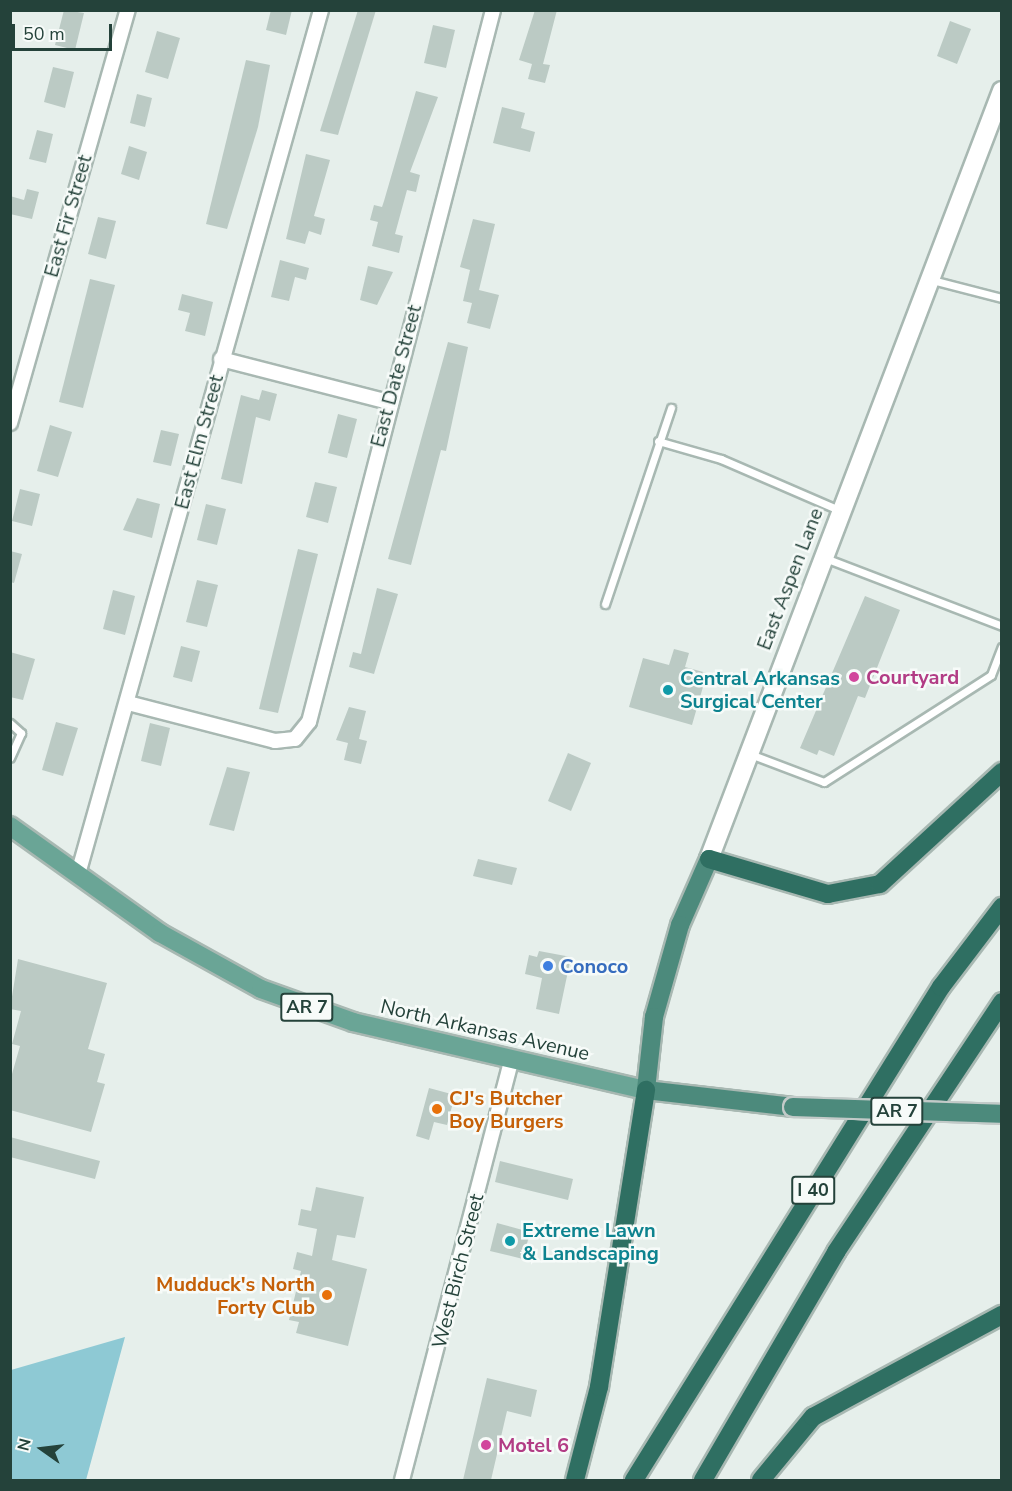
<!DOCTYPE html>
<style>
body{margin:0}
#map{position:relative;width:1012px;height:1491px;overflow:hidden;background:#e6efeb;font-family:"Nunito Sans",sans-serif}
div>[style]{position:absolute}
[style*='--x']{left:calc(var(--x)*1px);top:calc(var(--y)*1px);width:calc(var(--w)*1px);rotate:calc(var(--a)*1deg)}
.water>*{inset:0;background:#8ec9d4}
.building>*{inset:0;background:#bbcac4}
.roads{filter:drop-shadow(2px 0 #a8b8b2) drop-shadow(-2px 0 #a8b8b2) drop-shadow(0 2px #a8b8b2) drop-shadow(0 -2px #a8b8b2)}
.service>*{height:7px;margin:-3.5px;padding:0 3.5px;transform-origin:3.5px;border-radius:3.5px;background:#fff}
.minor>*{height:14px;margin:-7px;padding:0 7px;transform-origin:7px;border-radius:7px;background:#fff}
.tertiary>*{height:18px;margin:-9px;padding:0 9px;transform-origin:9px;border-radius:9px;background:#fff}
.primary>*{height:18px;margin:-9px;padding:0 9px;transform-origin:9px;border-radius:9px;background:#6aa596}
.trunk>*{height:18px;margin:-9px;padding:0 9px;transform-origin:9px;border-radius:9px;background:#4c8a7c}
.motorway>*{height:18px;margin:-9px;padding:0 9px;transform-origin:9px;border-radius:9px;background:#2f6f62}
.bridges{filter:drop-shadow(2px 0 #c2cac8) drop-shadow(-2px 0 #c2cac8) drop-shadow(0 2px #c2cac8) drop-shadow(0 -2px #c2cac8)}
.trunk-bridge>*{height:18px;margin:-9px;padding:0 9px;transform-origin:9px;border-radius:9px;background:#4c8a7c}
.dots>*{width:16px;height:16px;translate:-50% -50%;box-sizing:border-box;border:3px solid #f7fbf9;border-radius:50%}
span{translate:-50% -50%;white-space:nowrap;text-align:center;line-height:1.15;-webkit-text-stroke:5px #f7fbf9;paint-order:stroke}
.shield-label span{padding:2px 4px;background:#f7fbf9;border:2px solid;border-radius:4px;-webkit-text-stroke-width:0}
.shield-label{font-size:18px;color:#24423a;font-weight:700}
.street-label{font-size:20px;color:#24423a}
.hotel-label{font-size:20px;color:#b23c85;font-weight:700}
.left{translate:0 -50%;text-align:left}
.culture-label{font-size:20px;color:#0d838f;font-weight:700}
.shop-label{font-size:20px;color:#366cbe;font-weight:700}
.food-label{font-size:20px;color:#c56008;font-weight:700}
.right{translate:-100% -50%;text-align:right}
.frame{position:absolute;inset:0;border:12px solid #24423a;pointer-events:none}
.north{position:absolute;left:12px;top:1419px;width:60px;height:60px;-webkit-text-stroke:4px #f7fbf9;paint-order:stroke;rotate:284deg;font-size:16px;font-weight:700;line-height:24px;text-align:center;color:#24423a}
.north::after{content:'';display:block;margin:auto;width:21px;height:27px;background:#24423a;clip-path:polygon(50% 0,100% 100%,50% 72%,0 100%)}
.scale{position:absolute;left:12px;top:24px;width:100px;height:27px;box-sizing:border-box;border:3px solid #24423a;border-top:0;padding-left:8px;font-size:18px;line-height:21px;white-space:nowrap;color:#24423a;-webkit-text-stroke:4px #f7fbf9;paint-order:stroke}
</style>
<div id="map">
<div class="water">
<div style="clip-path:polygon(125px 1337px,86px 1480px,11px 1480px,11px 1370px)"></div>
</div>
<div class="building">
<div style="clip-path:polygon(64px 10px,84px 13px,75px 50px,55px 45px)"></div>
<div style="clip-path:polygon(271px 10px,292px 10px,286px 35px,266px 30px)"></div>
<div style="clip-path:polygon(358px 10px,376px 10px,338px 135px,320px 131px)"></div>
<div style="clip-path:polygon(535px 10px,557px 10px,543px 64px,550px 65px,545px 83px,528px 79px,532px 64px,519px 60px)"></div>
<div style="clip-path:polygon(950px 21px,971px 29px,957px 64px,937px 56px)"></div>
<div style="clip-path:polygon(433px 25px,455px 30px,446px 68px,424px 63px)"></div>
<div style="clip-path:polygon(157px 31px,180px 38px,168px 79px,145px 72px)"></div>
<div style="clip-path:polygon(246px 60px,270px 65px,258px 127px,227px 229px,206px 224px)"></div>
<div style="clip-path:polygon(53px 67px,74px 72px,65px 108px,44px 102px)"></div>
<div style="clip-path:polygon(416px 91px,438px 97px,410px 172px,420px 175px,416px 192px,407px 190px,395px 234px,403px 236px,399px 253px,372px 246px,378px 222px,370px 220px,374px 205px,382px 207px,384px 201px)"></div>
<div style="clip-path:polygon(137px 94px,152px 98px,145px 127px,130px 123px)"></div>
<div style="clip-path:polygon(502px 107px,525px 113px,521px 128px,535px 132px,530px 152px,493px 143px)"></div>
<div style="clip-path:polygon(37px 130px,53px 134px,46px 163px,29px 159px)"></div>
<div style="clip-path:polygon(129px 146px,147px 152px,139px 180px,121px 174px)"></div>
<div style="clip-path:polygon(306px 154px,330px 160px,314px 216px,325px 219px,321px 235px,309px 231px,305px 244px,286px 239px)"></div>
<div style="clip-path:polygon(27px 189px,39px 192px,32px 219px,10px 214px,10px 196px,24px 200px)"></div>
<div style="clip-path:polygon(98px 217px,116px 221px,106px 259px,88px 254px)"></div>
<div style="clip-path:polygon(473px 219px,495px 224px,479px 290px,499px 295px,490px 329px,467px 323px,472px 303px,463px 301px,470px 270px,460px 267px)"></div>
<div style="clip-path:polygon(280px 260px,309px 268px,306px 280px,295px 277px,289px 301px,271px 297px)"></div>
<div style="clip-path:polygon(368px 266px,393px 272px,377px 305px,360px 300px)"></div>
<div style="clip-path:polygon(90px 279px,115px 285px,83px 408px,59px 402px)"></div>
<div style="clip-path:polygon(182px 294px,213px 302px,205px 336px,185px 331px,190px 313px,178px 310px)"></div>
<div style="clip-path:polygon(448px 342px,468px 347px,446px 451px,441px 450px,411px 565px,388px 559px)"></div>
<div style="clip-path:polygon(262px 390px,277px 394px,270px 421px,256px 417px,242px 484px,221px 479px,241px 395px,259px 400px)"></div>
<div style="clip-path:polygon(338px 414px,357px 419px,347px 458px,328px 453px)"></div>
<div style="clip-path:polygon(50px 425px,72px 432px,58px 477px,37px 471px)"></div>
<div style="clip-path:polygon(161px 430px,179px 434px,171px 466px,153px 462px)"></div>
<div style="clip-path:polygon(315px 482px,337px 487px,328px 523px,306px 517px)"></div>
<div style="clip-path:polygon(20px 489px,40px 494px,32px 526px,12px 521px)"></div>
<div style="clip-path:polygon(137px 498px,160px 504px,152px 538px,123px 530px)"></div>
<div style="clip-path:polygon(206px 504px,226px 509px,217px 545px,197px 540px)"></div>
<div style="clip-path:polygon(298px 549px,318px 554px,278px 713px,259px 709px)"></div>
<div style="clip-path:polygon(10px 551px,22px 554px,14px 583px,10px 582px)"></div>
<div style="clip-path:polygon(197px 580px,218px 585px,207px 627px,186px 622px)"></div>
<div style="clip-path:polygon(377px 588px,398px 594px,374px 674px,349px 667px,353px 652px,361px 654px)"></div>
<div style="clip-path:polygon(113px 590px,135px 596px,125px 635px,103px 629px)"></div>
<div style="clip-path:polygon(865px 596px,900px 610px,865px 698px,858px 696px,834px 756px,819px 750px,817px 755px,800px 748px)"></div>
<div style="clip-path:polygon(181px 646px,200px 651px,192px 682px,173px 677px)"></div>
<div style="clip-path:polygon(674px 649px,689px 653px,685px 667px,707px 673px,692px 725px,629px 707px,643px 658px,669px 665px)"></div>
<div style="clip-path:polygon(10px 652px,35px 659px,23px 700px,10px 697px)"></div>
<div style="clip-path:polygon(349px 707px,366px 711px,359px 739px,367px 741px,361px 764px,344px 760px,348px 743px,336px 740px)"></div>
<div style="clip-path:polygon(56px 722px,78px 728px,63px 776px,42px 770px)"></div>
<div style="clip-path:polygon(150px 723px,170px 728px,161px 766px,141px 761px)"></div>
<div style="clip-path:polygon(568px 753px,591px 763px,571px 811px,548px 801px)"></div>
<div style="clip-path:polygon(227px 767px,250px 772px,234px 831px,209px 825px)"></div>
<div style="clip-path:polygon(478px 859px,517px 868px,512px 885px,473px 876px)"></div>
<div style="clip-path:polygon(539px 951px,571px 957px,559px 1014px,536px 1009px,542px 978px,525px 974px,529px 955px,537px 957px)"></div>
<div style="clip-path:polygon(18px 959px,107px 983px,88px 1049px,105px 1054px,97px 1082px,105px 1084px,91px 1132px,10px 1110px,10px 1081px,20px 1046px,12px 1044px,21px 1011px,10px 1009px)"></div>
<div style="clip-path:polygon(429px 1088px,455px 1095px,447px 1125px,434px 1122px,429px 1140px,416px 1136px)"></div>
<div style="clip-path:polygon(10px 1137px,100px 1161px,95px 1179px,10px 1157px)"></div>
<div style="clip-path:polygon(500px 1161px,573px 1179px,568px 1200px,495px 1182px)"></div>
<div style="clip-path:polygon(316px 1187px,364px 1197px,355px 1238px,337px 1235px,332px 1260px,367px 1269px,348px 1346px,296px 1333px,299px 1322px,289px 1320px,301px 1271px,293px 1269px,297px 1252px,312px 1256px,317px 1229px,298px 1225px,301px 1209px,311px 1211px)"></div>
<div style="clip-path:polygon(497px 1223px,530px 1232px,523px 1259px,490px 1251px)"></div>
<div style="clip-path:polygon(487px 1378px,537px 1390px,531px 1417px,507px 1411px,491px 1480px,463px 1480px)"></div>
</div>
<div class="roads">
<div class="service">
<div style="--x:932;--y:280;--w:72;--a:14.4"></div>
<div style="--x:658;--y:441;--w:66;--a:15.9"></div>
<div style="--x:721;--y:459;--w:131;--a:23.4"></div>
<div style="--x:825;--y:558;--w:190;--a:21"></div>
<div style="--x:605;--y:604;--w:207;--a:-71.4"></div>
<div style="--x:10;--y:723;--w:15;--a:42"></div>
<div style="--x:21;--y:733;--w:27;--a:114"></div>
<div style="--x:750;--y:754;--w:79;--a:20.7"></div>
<div style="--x:824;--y:782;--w:198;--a:-32.6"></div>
<div style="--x:991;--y:675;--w:30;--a:-69"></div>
</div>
<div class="minor">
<div style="--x:221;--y:359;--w:173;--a:14.4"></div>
<div style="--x:10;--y:423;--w:430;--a:-74.1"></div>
<div style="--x:128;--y:703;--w:152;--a:14.5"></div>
<div style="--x:275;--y:741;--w:20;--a:-6"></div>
<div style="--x:295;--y:739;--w:22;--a:-51"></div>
<div style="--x:309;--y:722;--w:735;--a:-75.51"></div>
<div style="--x:78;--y:874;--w:898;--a:-74.29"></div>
<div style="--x:402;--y:1480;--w:433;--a:-75.4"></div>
</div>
<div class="tertiary">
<div style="--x:709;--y:859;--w:822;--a:-69.12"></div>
</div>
<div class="primary">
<div style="--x:10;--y:826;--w:184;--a:35.5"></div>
<div style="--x:160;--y:933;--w:115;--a:29"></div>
<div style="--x:261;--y:989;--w:98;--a:19.7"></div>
<div style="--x:353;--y:1022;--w:301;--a:13.1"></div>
</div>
<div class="trunk">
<div style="--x:709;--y:859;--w:72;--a:113.7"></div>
<div style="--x:680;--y:925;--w:96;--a:105.8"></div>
<div style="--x:654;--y:1017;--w:73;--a:96.3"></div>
<div style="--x:646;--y:1090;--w:148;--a:6.6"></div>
</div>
<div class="motorway">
<div style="--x:709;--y:859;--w:124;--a:16.4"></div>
<div style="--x:828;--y:894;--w:53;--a:-10.9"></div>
<div style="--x:880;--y:884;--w:166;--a:-42.6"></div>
<div style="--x:575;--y:1480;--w:96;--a:-75.5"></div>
<div style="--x:599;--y:1387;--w:301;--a:-81"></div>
<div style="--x:634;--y:1480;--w:581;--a:-58.09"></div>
<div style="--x:941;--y:987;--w:101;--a:-52.7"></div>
<div style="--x:703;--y:1480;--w:264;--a:-59.7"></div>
<div style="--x:836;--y:1252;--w:300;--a:-56.4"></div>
<div style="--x:761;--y:1480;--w:82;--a:-50.5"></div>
<div style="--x:813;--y:1417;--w:215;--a:-28.4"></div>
</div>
</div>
<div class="bridges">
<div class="trunk-bridge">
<div style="--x:793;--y:1107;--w:207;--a:1.9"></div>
</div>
</div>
<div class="dots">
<div style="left:854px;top:677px;background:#d1479c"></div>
<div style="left:668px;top:690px;background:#0f9aa8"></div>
<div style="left:548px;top:966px;background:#3f7fe0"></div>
<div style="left:437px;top:1109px;background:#e8710a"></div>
<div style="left:510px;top:1241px;background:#0f9aa8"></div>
<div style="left:327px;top:1295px;background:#e8710a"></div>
<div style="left:486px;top:1445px;background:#d1479c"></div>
</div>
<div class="shield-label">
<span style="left:307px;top:1007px">AR 7</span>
<span style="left:897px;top:1111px">AR 7</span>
<span style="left:813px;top:1190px">I 40</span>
</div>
<div class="street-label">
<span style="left:68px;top:216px;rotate:-74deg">East Fir Street</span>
<span style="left:396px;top:376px;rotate:-75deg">East Date Street</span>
<span style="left:199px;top:442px;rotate:-75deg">East Elm Street</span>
<span style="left:790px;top:579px;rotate:-69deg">East Aspen Lane</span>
<span style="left:485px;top:1030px;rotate:13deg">North Arkansas Avenue</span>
<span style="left:458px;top:1271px;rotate:-76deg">West Birch Street</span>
</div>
<div class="hotel-label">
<span class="left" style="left:866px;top:677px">Courtyard</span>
<span class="left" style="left:498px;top:1445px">Motel 6</span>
</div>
<div class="culture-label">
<span class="left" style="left:680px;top:690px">Central Arkansas<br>Surgical Center</span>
<span class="left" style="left:522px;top:1242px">Extreme Lawn<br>&amp; Landscaping</span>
</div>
<div class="shop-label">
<span class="left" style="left:560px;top:966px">Conoco</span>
</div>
<div class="food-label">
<span class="left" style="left:449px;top:1110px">CJ's Butcher<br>Boy Burgers</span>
<span class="right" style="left:315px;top:1296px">Mudduck's North<br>Forty Club</span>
</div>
<div class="frame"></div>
<div class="north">N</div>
<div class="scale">50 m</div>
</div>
